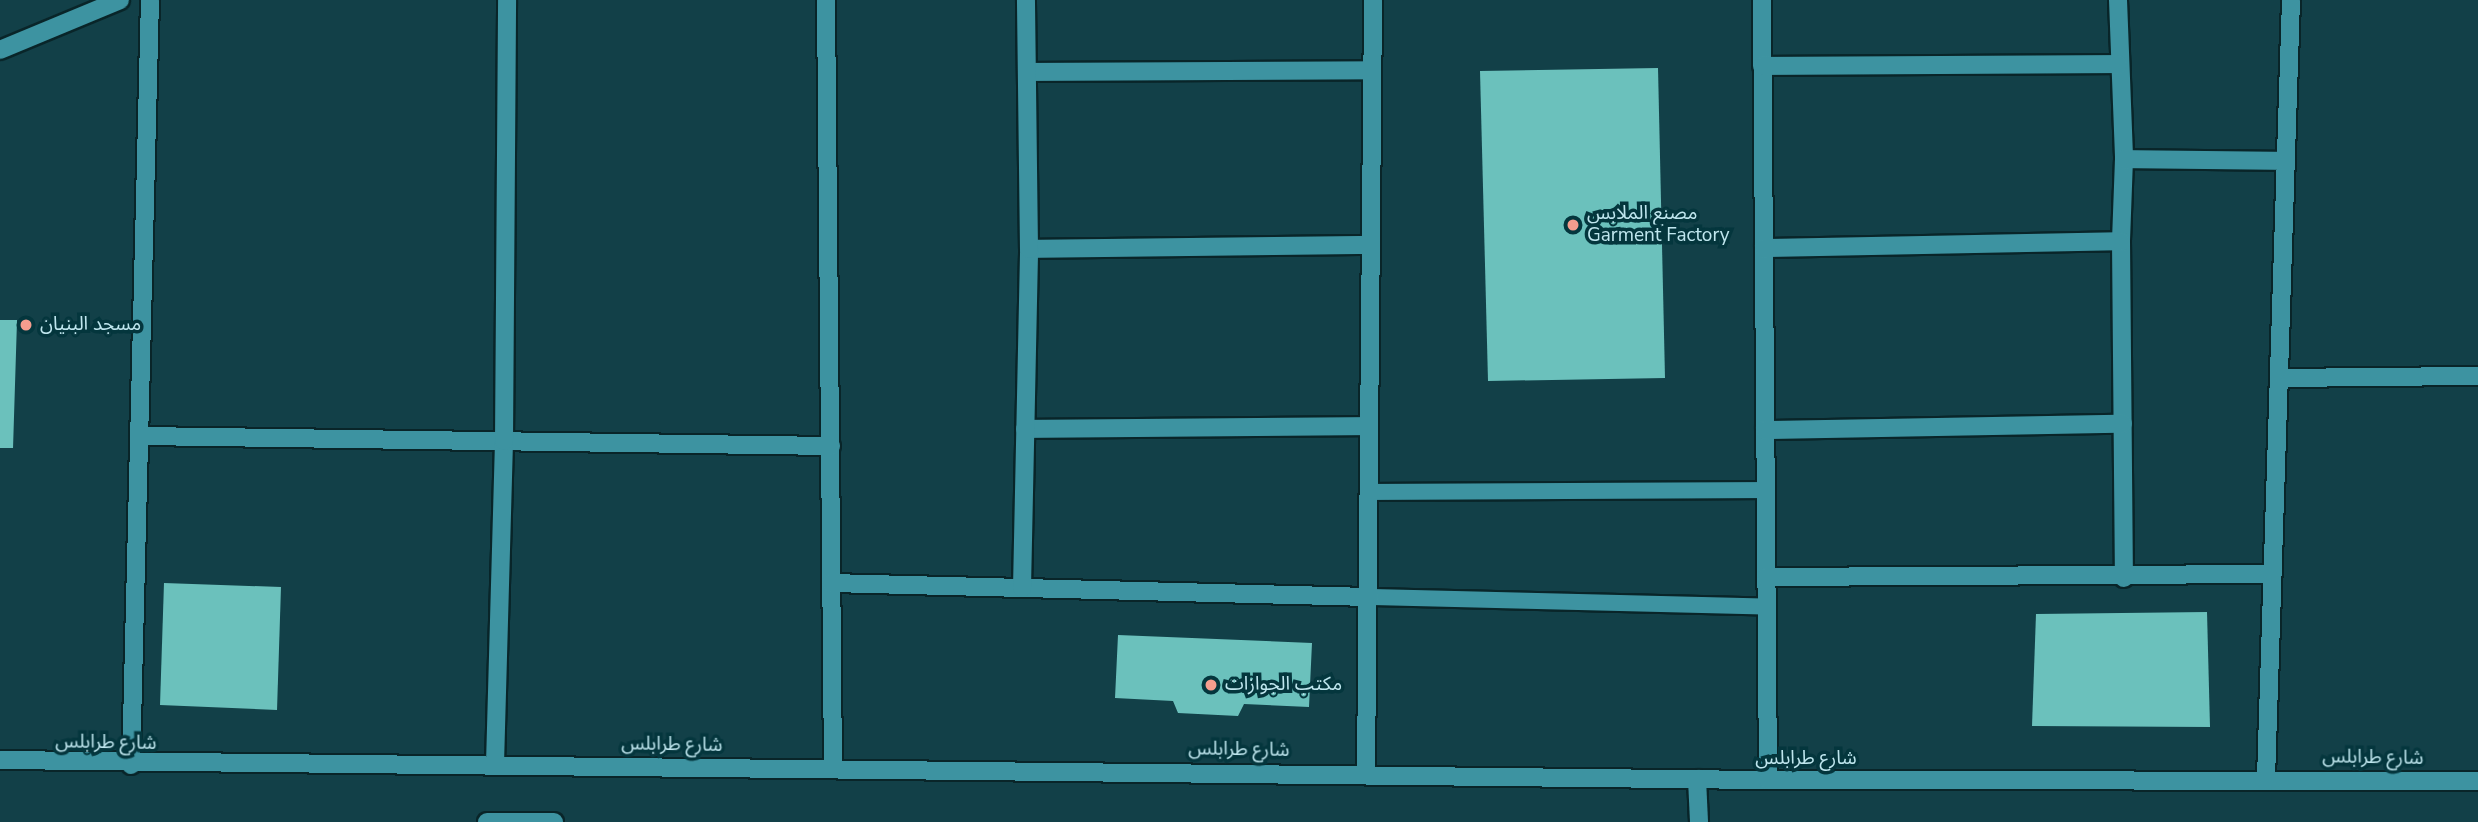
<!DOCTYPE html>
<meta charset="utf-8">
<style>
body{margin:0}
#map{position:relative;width:2478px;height:822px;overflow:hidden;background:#124048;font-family:"Nunito Sans","Noto Sans Arabic",sans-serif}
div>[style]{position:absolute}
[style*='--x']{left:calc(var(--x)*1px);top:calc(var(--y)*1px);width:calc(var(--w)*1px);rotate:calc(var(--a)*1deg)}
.building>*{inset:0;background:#6bc1bc}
.roads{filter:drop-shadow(2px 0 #092529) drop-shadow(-2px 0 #092529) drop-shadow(0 2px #092529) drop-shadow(0 -2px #092529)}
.service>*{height:16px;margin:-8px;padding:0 8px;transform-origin:8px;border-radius:8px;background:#3d93a1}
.minor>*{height:18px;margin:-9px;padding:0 9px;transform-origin:9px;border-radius:9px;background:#3d93a1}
.tertiary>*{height:18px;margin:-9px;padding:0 9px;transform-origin:9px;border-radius:9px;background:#3d93a1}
.secondary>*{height:18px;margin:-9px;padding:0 9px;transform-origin:9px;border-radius:9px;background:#3d93a1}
.dots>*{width:19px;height:19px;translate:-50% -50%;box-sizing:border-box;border:4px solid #04363d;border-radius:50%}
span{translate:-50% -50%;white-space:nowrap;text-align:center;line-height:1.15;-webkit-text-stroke:7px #04363d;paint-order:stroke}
.poi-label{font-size:19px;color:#bfe6ee}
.left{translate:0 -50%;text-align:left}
.street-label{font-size:19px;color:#bfe6ee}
</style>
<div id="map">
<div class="building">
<div style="clip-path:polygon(1658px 68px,1665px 378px,1488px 381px,1480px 71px)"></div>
<div style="clip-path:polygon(0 320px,17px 320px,13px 448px,0 448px)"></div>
<div style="clip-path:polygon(164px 583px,281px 587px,277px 710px,160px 705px)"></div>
<div style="clip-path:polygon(2207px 612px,2210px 727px,2032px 726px,2036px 614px)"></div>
<div style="clip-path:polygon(1118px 635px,1312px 643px,1309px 707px,1244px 704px,1238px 716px,1178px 713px,1173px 701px,1115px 698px)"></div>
</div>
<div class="roads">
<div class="service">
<div style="--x:1370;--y:492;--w:395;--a:-0.3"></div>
<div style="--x:1370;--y:597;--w:396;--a:1.4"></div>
</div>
<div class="minor">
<div style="--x:826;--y:0;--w:768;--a:89.48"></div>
<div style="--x:1762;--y:0;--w:780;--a:89.56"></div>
<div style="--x:2118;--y:0;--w:159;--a:87.8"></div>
<div style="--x:2124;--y:159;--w:82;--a:92.1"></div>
<div style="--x:2121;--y:241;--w:337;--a:89.5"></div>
<div style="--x:1762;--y:66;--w:356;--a:-0.3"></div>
<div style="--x:1029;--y:72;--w:343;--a:-0.3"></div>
<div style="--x:2124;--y:159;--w:162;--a:0.7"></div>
<div style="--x:1764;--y:248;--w:357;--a:-1.1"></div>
<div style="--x:1029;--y:249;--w:342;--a:-0.7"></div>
<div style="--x:2279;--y:378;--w:199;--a:-0.6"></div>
<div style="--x:1025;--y:429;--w:344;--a:-0.5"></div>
<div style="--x:1765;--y:430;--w:358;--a:-1"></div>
<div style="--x:141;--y:436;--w:690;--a:0.83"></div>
<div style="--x:1766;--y:577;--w:506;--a:-0.34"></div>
<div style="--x:831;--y:583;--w:539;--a:1.49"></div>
<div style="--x:1022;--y:588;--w:339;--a:-88.8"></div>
<div style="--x:1029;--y:249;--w:249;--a:-90.7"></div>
<div style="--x:495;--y:764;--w:323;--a:-88.4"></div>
<div style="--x:504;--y:441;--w:441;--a:-89.6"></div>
<div style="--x:131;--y:765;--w:765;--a:-88.58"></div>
<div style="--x:1366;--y:773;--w:773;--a:-89.48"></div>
<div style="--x:2266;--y:778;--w:778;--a:-88.16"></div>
<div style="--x:1697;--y:779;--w:43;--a:87.3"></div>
</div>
<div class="tertiary">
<div style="--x:0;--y:50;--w:130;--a:-22.6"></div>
</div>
<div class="secondary">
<div style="--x:0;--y:760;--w:1768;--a:0.65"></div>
<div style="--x:1768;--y:780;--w:710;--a:0.08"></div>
<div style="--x:487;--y:822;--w:67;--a:0"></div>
</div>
</div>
<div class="dots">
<div style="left:1573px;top:225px;background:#f59d8e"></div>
<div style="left:26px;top:325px;background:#f59d8e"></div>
<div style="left:1211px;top:685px;background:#f59d8e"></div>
</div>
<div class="poi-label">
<span class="left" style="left:1587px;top:225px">مصنع الملابس<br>Garment Factory</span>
<span class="left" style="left:40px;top:325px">مسجد البنيان</span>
<span class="left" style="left:1225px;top:685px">مكتب الجوازات</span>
</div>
<div class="street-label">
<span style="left:106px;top:743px;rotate:1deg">شارع طرابلس</span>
<span style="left:672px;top:745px;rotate:1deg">شارع طرابلس</span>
<span style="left:1239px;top:750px;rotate:1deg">شارع طرابلس</span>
<span style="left:2373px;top:758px;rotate:1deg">شارع طرابلس</span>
<span style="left:1806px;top:759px">شارع طرابلس</span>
</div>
</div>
